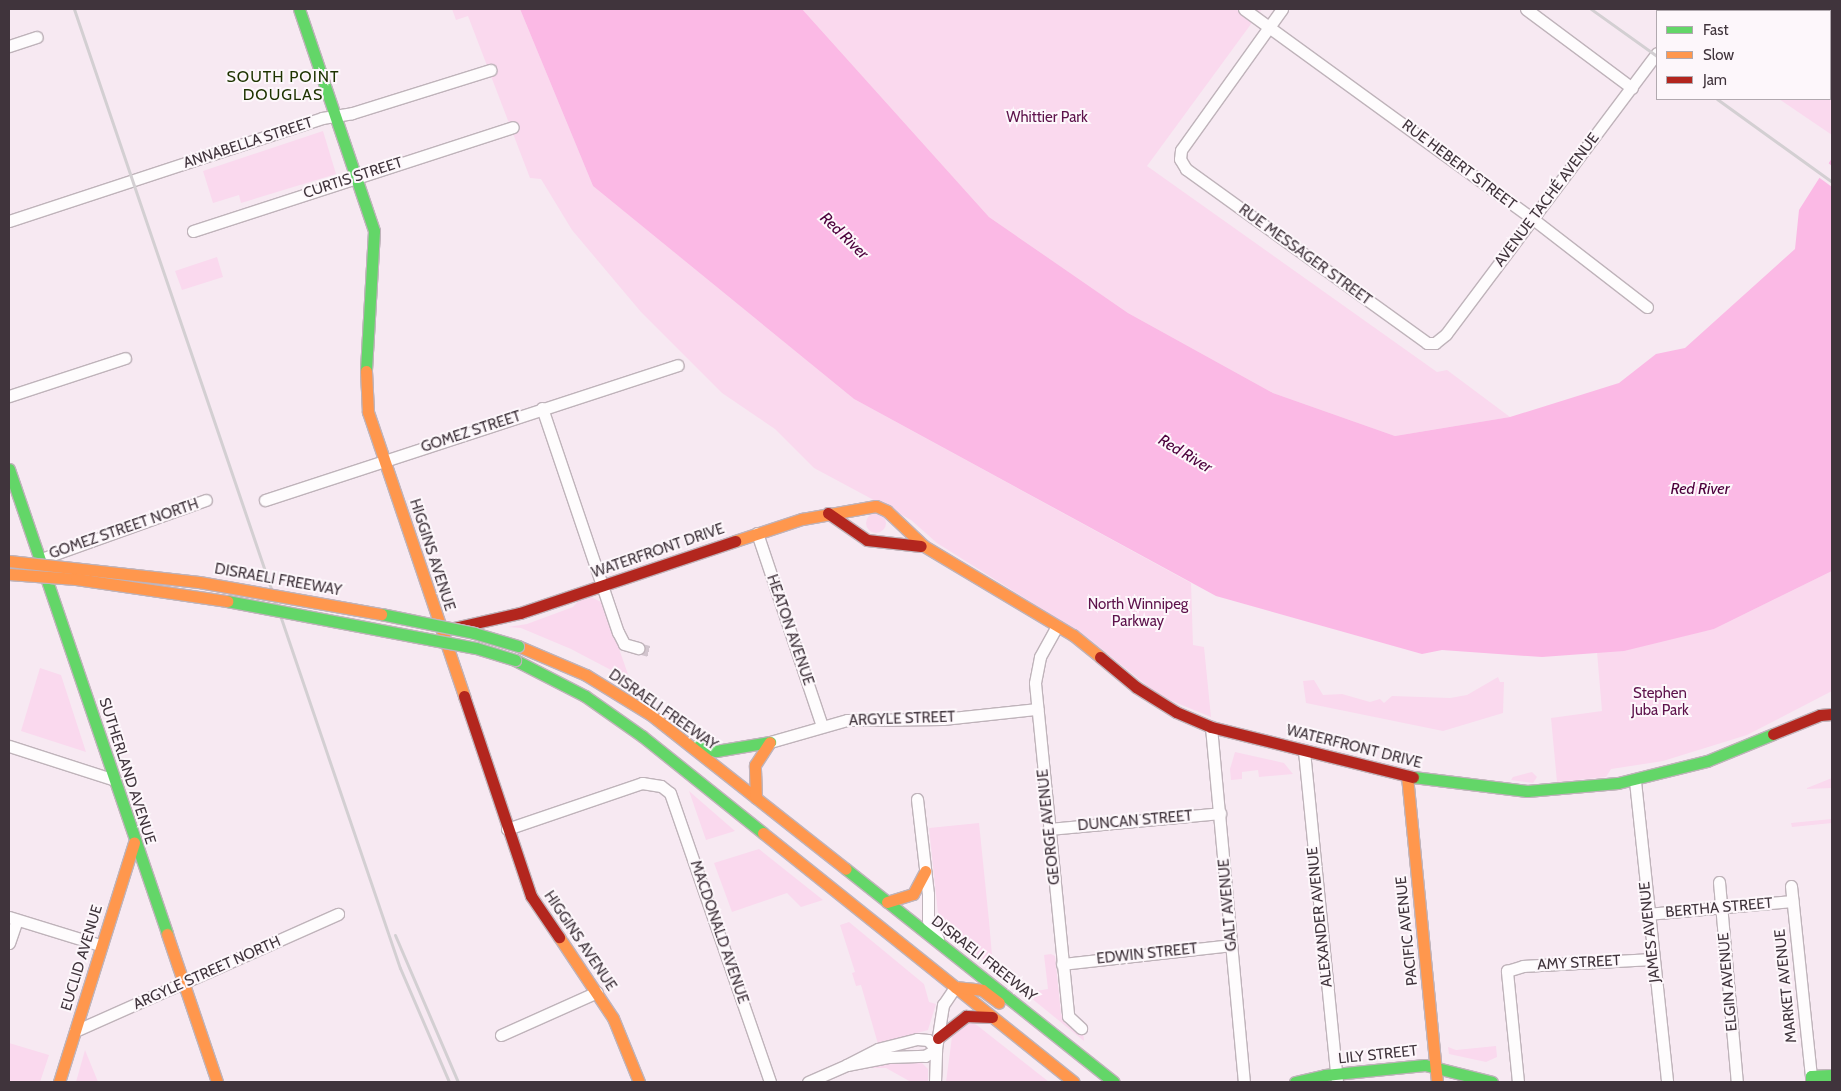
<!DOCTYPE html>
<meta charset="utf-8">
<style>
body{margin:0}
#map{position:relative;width:1841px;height:1091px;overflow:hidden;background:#f7e9f2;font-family:Cabin,sans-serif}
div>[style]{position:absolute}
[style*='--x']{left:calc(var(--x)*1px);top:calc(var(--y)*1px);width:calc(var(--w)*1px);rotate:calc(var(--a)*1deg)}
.green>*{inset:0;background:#fad9ee}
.round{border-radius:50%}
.water>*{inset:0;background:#fbb9e5}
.pier>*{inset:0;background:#f7e9f2}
.street-tunnel>*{height:11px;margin-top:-5.5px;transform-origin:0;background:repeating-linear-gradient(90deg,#d2c5ce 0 11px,transparent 0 16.5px)}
.roads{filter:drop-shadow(1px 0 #bfb3ba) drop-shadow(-1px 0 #bfb3ba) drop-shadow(0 1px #bfb3ba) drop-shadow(0 -1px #bfb3ba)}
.street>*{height:11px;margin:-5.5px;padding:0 5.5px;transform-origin:5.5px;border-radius:5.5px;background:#fefcfd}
.fast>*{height:11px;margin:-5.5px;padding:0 5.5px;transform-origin:5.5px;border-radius:5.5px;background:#63d668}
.slow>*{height:11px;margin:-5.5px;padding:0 5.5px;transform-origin:5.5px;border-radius:5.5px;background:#ff974d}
.jam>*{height:11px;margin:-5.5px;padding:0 5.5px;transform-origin:5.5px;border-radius:5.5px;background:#b3261e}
.rail>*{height:3px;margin:-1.5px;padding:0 1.5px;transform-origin:1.5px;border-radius:1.5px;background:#d3cfd2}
.bridges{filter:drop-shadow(1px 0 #bfb3ba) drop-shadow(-1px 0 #bfb3ba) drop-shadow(0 1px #bfb3ba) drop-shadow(0 -1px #bfb3ba)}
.fast-bridge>*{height:11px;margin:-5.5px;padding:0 5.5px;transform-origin:5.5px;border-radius:5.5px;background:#63d668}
.slow-bridge>*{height:11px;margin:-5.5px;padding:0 5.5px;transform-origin:5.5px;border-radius:5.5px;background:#ff974d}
span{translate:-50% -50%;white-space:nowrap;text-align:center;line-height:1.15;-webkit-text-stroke:4px #fdf7fb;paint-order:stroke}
.park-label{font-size:15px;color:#5d124b}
.street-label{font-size:15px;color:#40343c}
.neighbourhood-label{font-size:16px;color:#1e3300;letter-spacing:1px}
.water-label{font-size:16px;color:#4c003c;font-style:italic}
.frame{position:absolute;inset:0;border:10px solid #40343c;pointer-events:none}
.legend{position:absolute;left:1656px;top:10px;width:175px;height:90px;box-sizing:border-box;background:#fdf7fb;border:1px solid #b1a9af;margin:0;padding:6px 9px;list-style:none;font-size:15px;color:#40343c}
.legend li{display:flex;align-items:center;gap:10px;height:25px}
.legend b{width:25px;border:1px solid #b1a9af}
</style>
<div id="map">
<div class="green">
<div style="clip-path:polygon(452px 9px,520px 9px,593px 186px,854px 399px,1191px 583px,1193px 645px,1204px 647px,1211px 717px,1160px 696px,1088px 638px,937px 543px,911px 520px,814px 468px,775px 429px,722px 393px,641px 312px,572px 230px,541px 179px,530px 178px,468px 16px,456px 20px)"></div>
<div style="clip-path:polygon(802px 9px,1262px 9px,1147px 166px,1437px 372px,1447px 370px,1510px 417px,1395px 436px,1273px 393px,1128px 313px,989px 217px)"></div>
<div style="clip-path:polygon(1710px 9px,1832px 9px,1832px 135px,1779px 99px,1830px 99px,1830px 11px,1708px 11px)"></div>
<div style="clip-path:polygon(323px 131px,336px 174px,241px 203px,239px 195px,213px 203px,203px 171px)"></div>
<div style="clip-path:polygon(217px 257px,223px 277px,182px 290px,175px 271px)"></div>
<div class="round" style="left:866px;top:513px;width:20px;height:20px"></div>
<div style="clip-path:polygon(1832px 571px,1832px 691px,1747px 735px,1663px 761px,1611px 769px,1606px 777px,1557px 782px,1551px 718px,1602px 711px,1597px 652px,1714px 629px)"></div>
<div style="clip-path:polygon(591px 597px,603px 603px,630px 680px,571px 649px,521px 628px,508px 627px,527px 624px,573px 607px,579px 600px)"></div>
<div style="clip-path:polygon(40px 668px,61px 675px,86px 752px,21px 731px)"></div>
<div style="clip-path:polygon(1498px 677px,1500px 682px,1504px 682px,1503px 713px,1443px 731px,1306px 703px,1303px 681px,1314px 680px,1323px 695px,1342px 694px,1370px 702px,1380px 699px,1384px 703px,1392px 696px,1450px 698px,1467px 695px)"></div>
<div style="clip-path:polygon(1235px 752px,1284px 763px,1293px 774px,1259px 777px,1258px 770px,1242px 772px,1242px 779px,1231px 780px,1230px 769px)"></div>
<div style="clip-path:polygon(1532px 772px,1537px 777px,1533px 783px,1511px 780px,1513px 777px)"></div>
<div style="clip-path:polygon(1832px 778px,1832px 788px,1807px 789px,1807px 788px)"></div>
<div style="clip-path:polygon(689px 791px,735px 831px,706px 840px)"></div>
<div style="clip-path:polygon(1832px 819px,1832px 823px,1792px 827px,1791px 823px)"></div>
<div style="clip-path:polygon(979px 823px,989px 921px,993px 967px,939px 923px,929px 828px)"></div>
<div style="clip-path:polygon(759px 849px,823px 900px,801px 907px,787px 893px,732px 912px,714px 863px)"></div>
<div style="clip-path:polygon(849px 922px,924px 984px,929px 1002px,936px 1004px,928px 1030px,878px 1044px,861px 985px,856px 986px,852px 973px,855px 972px,840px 925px)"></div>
<div style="clip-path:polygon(1051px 954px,1055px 956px,1061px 1014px,1068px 1025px,1083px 1030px,1084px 1041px,1025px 993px,1048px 989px,1044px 955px)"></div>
<div style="clip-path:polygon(973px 1023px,978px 1026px,1049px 1082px,946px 1082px,952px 1037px,960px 1025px)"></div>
<div style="clip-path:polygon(9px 1043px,49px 1055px,40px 1082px,9px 1082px)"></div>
<div style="clip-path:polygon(1496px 1046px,1497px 1057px,1486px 1062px,1449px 1054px,1448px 1047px,1456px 1050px)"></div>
<div style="clip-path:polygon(85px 1050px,98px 1082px,76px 1082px)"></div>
<div style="clip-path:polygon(920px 1061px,928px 1069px,928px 1082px,911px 1082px,886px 1068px,867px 1068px,888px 1062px)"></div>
</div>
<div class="water">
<div style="clip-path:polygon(520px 9px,802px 9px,989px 217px,1128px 313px,1273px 393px,1395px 436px,1510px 417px,1619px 383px,1656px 354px,1685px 348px,1795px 249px,1799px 210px,1832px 158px,1832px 571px,1714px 629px,1624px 651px,1542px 657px,1442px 650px,1422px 654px,1216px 596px,854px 399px,593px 186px)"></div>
</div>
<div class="pier">
<div style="clip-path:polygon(1827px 162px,1832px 166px,1832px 187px,1817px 176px)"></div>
</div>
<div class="street-tunnel">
<div style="--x:638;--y:648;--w:16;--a:15"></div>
</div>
<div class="roads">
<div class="street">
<div style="--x:1244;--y:9;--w:357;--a:36"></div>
<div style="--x:1533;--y:219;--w:144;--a:37.7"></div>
<div style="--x:1282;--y:9;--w:173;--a:125.6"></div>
<div style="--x:1181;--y:150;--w:9;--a:96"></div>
<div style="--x:1180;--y:159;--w:12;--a:59"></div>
<div style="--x:1186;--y:169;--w:297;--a:35.8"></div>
<div style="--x:1427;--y:343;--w:8;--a:0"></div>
<div style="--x:1435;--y:343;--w:14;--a:-39"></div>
<div style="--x:1446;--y:334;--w:351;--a:-53.1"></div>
<div style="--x:1526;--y:9;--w:132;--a:36.7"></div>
<div style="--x:1688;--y:11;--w:3;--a:-45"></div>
<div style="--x:9;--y:46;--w:29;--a:-18"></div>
<div style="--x:9;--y:221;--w:330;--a:-18.2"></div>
<div style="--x:322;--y:118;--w:30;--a:-9"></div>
<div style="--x:352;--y:113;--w:145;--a:-17.3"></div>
<div style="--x:193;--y:231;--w:336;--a:-18"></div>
<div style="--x:9;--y:396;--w:122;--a:-18.1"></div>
<div style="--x:542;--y:408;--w:237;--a:71.3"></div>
<div style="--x:618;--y:632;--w:13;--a:63"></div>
<div style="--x:624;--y:644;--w:15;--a:16"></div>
<div style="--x:265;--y:500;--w:434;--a:-18.1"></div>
<div style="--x:757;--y:533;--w:204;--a:71.4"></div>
<div style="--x:41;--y:559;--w:175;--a:-19.7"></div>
<div style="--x:1057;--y:626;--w:35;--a:119"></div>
<div style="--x:1040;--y:657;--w:26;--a:101"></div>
<div style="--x:1035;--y:683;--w:335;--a:84.3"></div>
<div style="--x:1068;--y:1016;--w:18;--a:43"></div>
<div style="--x:1211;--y:727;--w:357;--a:84.7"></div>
<div style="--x:770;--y:742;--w:80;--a:-15.9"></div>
<div style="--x:847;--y:720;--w:96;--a:-0.6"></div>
<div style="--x:943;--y:719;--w:95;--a:-6.1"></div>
<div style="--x:9;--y:746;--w:111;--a:17.8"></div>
<div style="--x:1304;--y:751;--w:333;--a:84.3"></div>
<div style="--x:1635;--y:781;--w:303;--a:83.9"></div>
<div style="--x:917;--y:799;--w:96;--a:83.4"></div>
<div style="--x:928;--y:894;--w:26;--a:90"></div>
<div style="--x:928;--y:920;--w:21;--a:62"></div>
<div style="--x:507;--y:829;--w:143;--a:-18.8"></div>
<div style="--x:642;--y:783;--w:19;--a:9"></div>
<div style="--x:661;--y:786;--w:11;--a:38"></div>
<div style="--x:670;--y:793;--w:306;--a:70.9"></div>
<div style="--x:1049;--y:829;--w:172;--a:-5.3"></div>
<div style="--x:1719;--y:882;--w:201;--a:84.9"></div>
<div style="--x:1791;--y:886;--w:191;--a:84"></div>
<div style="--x:1647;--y:914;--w:146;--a:-5.1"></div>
<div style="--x:9;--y:917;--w:95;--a:17.1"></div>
<div style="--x:9;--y:943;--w:24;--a:-71"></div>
<div style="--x:1062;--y:964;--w:170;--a:-6.4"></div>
<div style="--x:75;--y:1031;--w:288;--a:-24"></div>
<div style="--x:501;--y:1035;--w:105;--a:-24.1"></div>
<div style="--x:808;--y:1082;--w:43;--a:-23.6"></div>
<div style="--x:847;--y:1065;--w:43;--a:-10.8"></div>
<div style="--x:889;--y:1057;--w:36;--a:-2"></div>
<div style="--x:925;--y:1056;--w:13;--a:-32"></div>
<div style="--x:936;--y:1049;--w:12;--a:-132"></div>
<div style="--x:928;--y:1040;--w:11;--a:-175"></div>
<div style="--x:917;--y:1039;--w:40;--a:165.6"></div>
<div style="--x:878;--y:1049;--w:35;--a:153"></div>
<div style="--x:935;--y:1082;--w:33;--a:-88"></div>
<div style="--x:936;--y:1049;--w:45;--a:-81"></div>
<div style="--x:943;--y:1005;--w:22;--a:-56"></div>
<div style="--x:1518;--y:1082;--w:112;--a:-95.7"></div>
<div style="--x:1507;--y:971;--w:17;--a:-17"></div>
<div style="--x:1523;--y:966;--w:129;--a:-3.1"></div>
</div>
<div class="fast">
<div style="--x:299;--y:9;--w:234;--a:71.3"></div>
<div style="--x:374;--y:231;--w:140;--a:93.3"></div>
<div style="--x:9;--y:469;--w:491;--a:71.2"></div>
<div style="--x:515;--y:660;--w:79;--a:27.2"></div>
<div style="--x:585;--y:696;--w:70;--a:35.1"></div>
<div style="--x:642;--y:736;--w:155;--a:38.7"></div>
<div style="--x:696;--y:746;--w:21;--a:14"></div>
<div style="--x:716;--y:751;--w:55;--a:-9.5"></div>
<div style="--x:1413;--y:777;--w:115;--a:7"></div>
<div style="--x:1527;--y:791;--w:91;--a:-5"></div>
<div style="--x:1618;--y:783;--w:92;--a:-13.9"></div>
<div style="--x:1707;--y:761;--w:71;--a:-22.2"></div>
<div style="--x:846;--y:869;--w:342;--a:38.5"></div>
<div style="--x:1295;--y:1082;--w:31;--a:-13"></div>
<div style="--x:1325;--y:1075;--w:100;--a:-5.7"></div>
<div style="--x:1425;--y:1065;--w:69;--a:14.2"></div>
<div style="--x:1811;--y:1082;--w:6;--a:-90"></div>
<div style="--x:1811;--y:1076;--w:21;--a:-3"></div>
</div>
<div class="slow">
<div style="--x:366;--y:371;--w:41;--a:87.2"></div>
<div style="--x:368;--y:412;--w:300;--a:71.3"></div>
<div style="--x:735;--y:541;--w:71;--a:-18.2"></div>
<div style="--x:802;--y:519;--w:75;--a:-10"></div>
<div style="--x:876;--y:506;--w:12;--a:24"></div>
<div style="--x:887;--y:511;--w:51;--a:43.4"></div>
<div style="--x:924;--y:546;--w:174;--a:30.9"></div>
<div style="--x:1073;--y:635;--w:35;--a:39"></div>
<div style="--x:518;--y:646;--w:74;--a:23.1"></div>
<div style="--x:586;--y:675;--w:76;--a:31.6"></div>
<div style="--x:651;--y:715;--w:248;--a:38.3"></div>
<div style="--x:1407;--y:776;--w:307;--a:84.4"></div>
<div style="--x:756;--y:798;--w:33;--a:-92"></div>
<div style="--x:755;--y:765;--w:27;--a:-57"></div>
<div style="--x:763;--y:833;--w:398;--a:38.7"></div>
<div style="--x:887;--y:902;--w:27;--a:-17"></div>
<div style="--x:913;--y:894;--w:26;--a:-62"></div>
<div style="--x:167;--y:934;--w:156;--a:71.3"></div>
<div style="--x:559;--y:937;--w:97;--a:56.3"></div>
<div style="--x:613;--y:1018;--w:69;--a:67.9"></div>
<div style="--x:955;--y:987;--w:27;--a:6"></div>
<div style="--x:982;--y:990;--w:21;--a:37"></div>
<div style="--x:59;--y:1082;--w:251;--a:-72.6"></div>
</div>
<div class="jam">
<div style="--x:828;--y:513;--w:47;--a:34.7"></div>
<div style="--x:867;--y:540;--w:54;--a:6.3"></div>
<div style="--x:449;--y:629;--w:73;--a:-12.7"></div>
<div style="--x:520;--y:613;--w:227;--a:-18.5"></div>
<div style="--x:1100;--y:657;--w:47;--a:39.8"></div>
<div style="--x:1136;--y:687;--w:47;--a:32"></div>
<div style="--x:1176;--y:712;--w:38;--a:23"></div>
<div style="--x:1211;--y:727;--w:208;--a:13.9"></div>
<div style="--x:464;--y:696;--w:211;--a:71.5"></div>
<div style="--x:531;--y:896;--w:50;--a:55.7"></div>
<div style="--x:1773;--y:734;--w:51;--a:-22"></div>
<div style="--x:1820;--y:715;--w:12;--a:-5"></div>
<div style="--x:938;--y:1038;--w:36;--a:-38"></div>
<div style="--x:966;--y:1016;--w:26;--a:2"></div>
</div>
</div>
<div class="rail">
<div style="--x:74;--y:9;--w:1013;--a:71.23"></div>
<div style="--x:400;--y:968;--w:124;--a:66.7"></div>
<div style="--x:1591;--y:9;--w:81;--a:35.5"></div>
<div style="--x:1717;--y:99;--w:142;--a:35.8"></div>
<div style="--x:395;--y:935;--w:160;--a:66.8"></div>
</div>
<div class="bridges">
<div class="fast-bridge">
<div style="--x:227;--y:601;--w:253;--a:10.7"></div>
<div style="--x:476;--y:648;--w:41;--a:17.1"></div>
<div style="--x:381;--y:614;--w:95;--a:11.5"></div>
<div style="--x:474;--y:633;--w:46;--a:16.5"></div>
</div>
<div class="slow-bridge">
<div style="--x:9;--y:561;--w:191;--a:6.3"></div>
<div style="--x:199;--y:582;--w:185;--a:10"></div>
<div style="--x:9;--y:574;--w:67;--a:4.3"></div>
<div style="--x:76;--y:579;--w:153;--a:8.3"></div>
</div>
</div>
<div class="park-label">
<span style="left:1047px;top:118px">Whittier Park</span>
<span style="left:1138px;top:613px">North Winnipeg<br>Parkway</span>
<span style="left:1660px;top:702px">Stephen<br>Juba Park</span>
</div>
<div class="street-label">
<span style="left:248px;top:143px;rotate:-18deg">ANNABELLA STREET</span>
<span style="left:1459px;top:165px;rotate:37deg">RUE HEBERT STREET</span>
<span style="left:353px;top:178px;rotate:-18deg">CURTIS STREET</span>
<span style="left:1547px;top:200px;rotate:-53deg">AVENUE TACHÉ AVENUE</span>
<span style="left:1305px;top:255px;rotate:36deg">RUE MESSAGER STREET</span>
<span style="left:471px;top:432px;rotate:-18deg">GOMEZ STREET</span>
<span style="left:124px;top:529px;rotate:-19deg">GOMEZ STREET NORTH</span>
<span style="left:658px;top:551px;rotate:-19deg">WATERFRONT DRIVE</span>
<span style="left:432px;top:555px;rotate:72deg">HIGGINS AVENUE</span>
<span style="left:278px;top:580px;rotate:10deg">DISRAELI FREEWAY</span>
<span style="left:790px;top:630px;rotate:71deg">HEATON AVENUE</span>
<span style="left:663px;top:710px;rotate:35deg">DISRAELI FREEWAY</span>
<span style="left:902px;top:719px;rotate:-2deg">ARGYLE STREET</span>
<span style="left:1354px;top:747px;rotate:14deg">WATERFRONT DRIVE</span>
<span style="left:127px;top:771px;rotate:72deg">SUTHERLAND AVENUE</span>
<span style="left:1135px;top:821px;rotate:-5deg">DUNCAN STREET</span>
<span style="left:1049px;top:827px;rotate:-96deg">GEORGE AVENUE</span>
<span style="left:1228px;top:905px;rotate:-95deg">GALT AVENUE</span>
<span style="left:1719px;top:908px;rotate:-5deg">BERTHA STREET</span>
<span style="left:1320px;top:917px;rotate:-96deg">ALEXANDER AVENUE</span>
<span style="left:1407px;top:931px;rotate:-96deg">PACIFIC AVENUE</span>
<span style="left:719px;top:932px;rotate:71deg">MACDONALD AVENUE</span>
<span style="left:1650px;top:932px;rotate:-96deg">JAMES AVENUE</span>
<span style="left:580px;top:941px;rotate:56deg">HIGGINS AVENUE</span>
<span style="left:1147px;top:954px;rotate:-6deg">EDWIN STREET</span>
<span style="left:82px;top:958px;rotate:-73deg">EUCLID AVENUE</span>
<span style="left:984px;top:959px;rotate:38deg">DISRAELI FREEWAY</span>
<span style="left:1579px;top:963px;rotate:-3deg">AMY STREET</span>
<span style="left:207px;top:973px;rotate:-24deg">ARGYLE STREET NORTH</span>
<span style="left:1728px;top:982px;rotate:-95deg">ELGIN AVENUE</span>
<span style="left:1786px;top:986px;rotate:-96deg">MARKET AVENUE</span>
<span style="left:1378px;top:1055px;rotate:-6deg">LILY STREET</span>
</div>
<div class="neighbourhood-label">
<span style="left:283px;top:86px">SOUTH POINT<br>DOUGLAS</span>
</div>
<div class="water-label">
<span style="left:844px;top:236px;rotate:44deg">Red River</span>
<span style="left:1185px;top:454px;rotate:31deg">Red River</span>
<span style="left:1700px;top:489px">Red River</span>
</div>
<div class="frame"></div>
<ul class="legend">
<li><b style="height:6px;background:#63d668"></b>Fast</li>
<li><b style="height:6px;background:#ff974d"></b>Slow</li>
<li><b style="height:6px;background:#b3261e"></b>Jam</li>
</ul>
</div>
